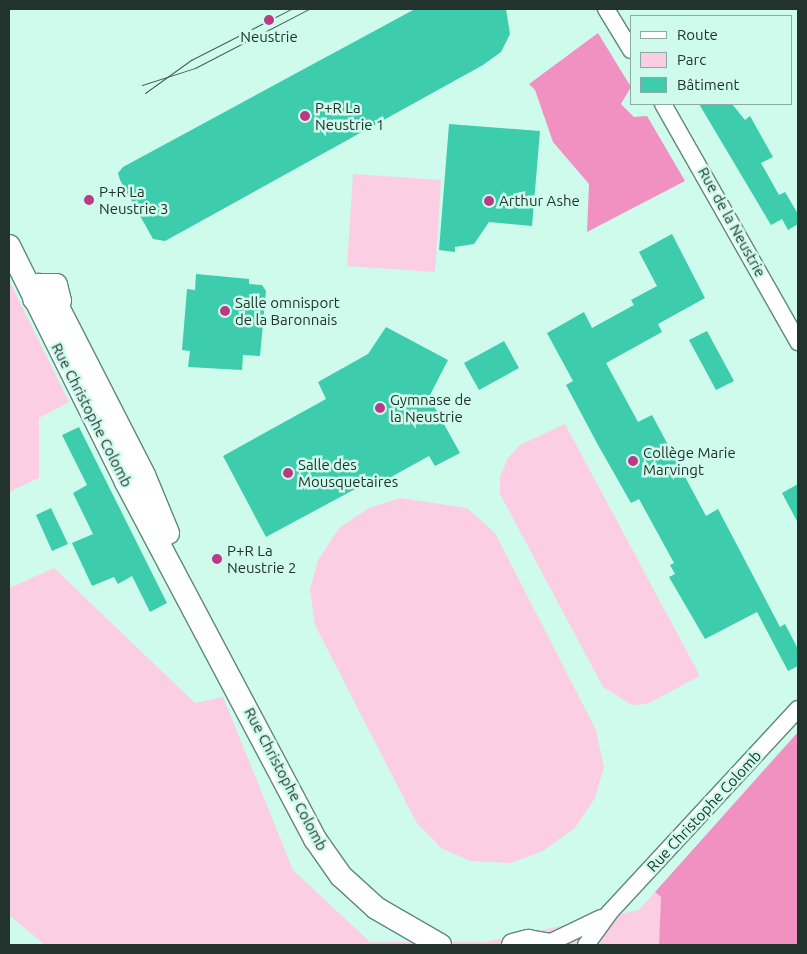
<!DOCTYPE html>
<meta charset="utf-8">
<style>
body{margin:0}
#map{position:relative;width:807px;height:954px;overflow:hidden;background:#cffbed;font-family:Ubuntu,sans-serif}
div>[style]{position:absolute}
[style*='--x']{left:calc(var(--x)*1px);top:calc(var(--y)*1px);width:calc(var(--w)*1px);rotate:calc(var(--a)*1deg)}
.green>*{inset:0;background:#fbcee3}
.forest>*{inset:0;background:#f191c2}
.building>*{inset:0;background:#3dccac}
.roads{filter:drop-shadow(1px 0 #5f877b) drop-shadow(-1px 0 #5f877b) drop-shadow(0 1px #5f877b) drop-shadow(0 -1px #5f877b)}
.street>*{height:16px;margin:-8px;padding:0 8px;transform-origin:8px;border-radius:8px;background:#fff}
.secondary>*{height:22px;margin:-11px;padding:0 11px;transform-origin:11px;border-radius:11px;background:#fff}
.tram>*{height:1px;margin:-0.5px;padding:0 0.5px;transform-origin:0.5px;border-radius:0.5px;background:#475e57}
.dots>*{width:14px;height:14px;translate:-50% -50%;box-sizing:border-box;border:2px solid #cffbed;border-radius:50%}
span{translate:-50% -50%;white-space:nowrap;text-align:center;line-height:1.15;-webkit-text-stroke:5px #cffbed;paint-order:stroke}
.poi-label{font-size:15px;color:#22332e}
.left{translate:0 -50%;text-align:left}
.street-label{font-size:15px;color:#22332e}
.frame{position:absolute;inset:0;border:10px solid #22332e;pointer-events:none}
.legend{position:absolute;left:630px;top:15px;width:162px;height:90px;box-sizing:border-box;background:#cffbed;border:1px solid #8aaba1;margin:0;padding:6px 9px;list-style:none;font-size:15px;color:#22332e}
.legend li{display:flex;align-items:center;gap:10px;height:25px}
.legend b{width:25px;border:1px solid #8aaba1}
</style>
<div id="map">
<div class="green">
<div style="clip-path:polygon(353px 174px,441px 180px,435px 272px,347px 266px)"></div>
<div style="clip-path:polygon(9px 280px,69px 402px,39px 418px,39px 478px,9px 492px)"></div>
<div style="clip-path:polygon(565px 424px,700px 676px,647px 704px,632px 705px,603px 687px,500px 494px,500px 476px,508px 458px,520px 445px)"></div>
<div style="clip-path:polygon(400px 498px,467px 508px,495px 533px,596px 730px,604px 767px,595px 798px,575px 828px,543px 851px,511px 863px,471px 861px,441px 848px,416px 822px,315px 625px,310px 590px,318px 560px,339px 528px,369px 508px)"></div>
<div style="clip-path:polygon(54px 568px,195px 703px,223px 697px,293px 870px,370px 942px,484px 942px,639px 910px,655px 892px,661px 896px,659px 945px,45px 945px,9px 915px,9px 588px)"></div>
</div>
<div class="forest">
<div style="clip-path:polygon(598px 33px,631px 87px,621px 104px,634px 117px,647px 116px,685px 181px,587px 232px,589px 184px,553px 142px,535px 90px,529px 84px)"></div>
<div style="clip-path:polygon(798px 732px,798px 945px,659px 945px,661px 897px,655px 892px)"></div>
</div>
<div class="building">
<div style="clip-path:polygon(415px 9px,506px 9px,510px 34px,501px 52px,483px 65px,165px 241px,153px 239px,120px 180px,118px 173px,123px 167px)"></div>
<div style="clip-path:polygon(699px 104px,732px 104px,745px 120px,750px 116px,773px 157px,761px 163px,779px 195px,785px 192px,798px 214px,798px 224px,788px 230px,782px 219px,771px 225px)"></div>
<div style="clip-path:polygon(449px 124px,540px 131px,532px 226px,489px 222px,474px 244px,455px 247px,455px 252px,439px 250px)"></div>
<div style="clip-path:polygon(672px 234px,705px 298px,658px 324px,662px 332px,606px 363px,638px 422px,652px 415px,706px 516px,718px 509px,780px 627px,785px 624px,798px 649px,798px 666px,788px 671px,757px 612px,705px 639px,669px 577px,675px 574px,670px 565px,674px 563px,639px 499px,631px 503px,598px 445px,566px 385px,573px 381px,547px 333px,584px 312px,592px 328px,634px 305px,631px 300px,657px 286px,639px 252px)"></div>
<div style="clip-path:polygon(196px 274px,249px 279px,249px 284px,262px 285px,266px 291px,260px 356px,243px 355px,242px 370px,188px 367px,190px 351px,182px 350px,187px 289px,195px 290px)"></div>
<div style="clip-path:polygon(386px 327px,448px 360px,429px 397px,460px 453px,435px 466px,429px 456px,373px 487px,370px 481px,266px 537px,223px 456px,326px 399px,318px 382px,368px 354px)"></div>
<div style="clip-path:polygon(707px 331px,734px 381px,716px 390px,689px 340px)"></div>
<div style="clip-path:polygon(504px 341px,519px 368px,479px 390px,464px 363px)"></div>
<div style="clip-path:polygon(79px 427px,167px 603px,150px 612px,132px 576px,118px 584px,114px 577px,92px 586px,72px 543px,93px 534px,73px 493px,87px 485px,62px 435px)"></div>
<div style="clip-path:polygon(798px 484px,798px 523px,782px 493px)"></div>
<div style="clip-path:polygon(51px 508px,68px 544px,52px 551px,36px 515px)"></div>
</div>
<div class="roads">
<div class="street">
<div style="--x:606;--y:9;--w:48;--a:58.6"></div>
<div style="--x:663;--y:104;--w:274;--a:60.4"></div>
<div style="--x:547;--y:944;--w:60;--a:-25.7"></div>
<div style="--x:586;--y:945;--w:39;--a:-54"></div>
<div style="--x:609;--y:913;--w:278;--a:-47.2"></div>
</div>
<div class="secondary">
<div style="--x:9;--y:246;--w:263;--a:63.6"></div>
<div style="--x:126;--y:482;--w:404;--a:62.1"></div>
<div style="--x:315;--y:839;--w:45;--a:54.9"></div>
<div style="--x:341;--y:876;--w:47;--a:42.4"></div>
<div style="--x:376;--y:908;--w:74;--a:30"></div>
<div style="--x:34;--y:299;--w:15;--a:-70"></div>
<div style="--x:39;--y:285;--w:17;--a:0"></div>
<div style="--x:56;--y:285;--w:16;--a:76"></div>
<div style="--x:60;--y:301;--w:18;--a:158"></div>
<div style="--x:57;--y:305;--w:191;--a:62.9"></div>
<div style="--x:144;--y:475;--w:63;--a:67.5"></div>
<div style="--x:513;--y:945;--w:16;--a:-15"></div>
<div style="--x:528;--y:941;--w:22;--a:10"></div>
</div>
</div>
<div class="tram">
<div style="--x:142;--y:85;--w:56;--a:-17.8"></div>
<div style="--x:195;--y:68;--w:128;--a:-27.4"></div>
<div style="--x:145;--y:93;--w:57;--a:-35.7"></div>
<div style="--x:191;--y:60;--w:112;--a:-27"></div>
</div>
<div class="dots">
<div style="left:269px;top:20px;background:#ba3a85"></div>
<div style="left:305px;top:116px;background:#ba3a85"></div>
<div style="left:89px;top:200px;background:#ba3a85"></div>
<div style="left:489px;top:201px;background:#ba3a85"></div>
<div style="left:225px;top:311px;background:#ba3a85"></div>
<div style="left:380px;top:408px;background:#ba3a85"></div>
<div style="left:633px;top:461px;background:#ba3a85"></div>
<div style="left:288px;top:473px;background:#ba3a85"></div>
<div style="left:217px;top:559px;background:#ba3a85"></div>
</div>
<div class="poi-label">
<span style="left:269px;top:37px">Neustrie</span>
<span class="left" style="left:315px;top:116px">P+R La<br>Neustrie 1</span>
<span class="left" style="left:99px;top:200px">P+R La<br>Neustrie 3</span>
<span class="left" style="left:499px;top:201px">Arthur Ashe</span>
<span class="left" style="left:235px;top:311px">Salle omnisport<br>de la Baronnais</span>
<span class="left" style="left:390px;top:408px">Gymnase de<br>la Neustrie</span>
<span class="left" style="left:643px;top:461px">Collège Marie<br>Marvingt</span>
<span class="left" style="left:298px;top:473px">Salle des<br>Mousquetaires</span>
<span class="left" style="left:227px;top:559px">P+R La<br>Neustrie 2</span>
</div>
<div class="street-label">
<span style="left:732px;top:222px;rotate:61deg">Rue de la Neustrie</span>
<span style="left:92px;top:415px;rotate:63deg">Rue Christophe Colomb</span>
<span style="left:286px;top:779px;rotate:62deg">Rue Christophe Colomb</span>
<span style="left:704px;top:811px;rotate:-47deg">Rue Christophe Colomb</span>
</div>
<div class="frame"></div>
<ul class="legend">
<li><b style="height:6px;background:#fff"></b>Route</li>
<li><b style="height:14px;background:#fbcee3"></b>Parc</li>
<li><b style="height:14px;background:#3dccac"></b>Bâtiment</li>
</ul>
</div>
